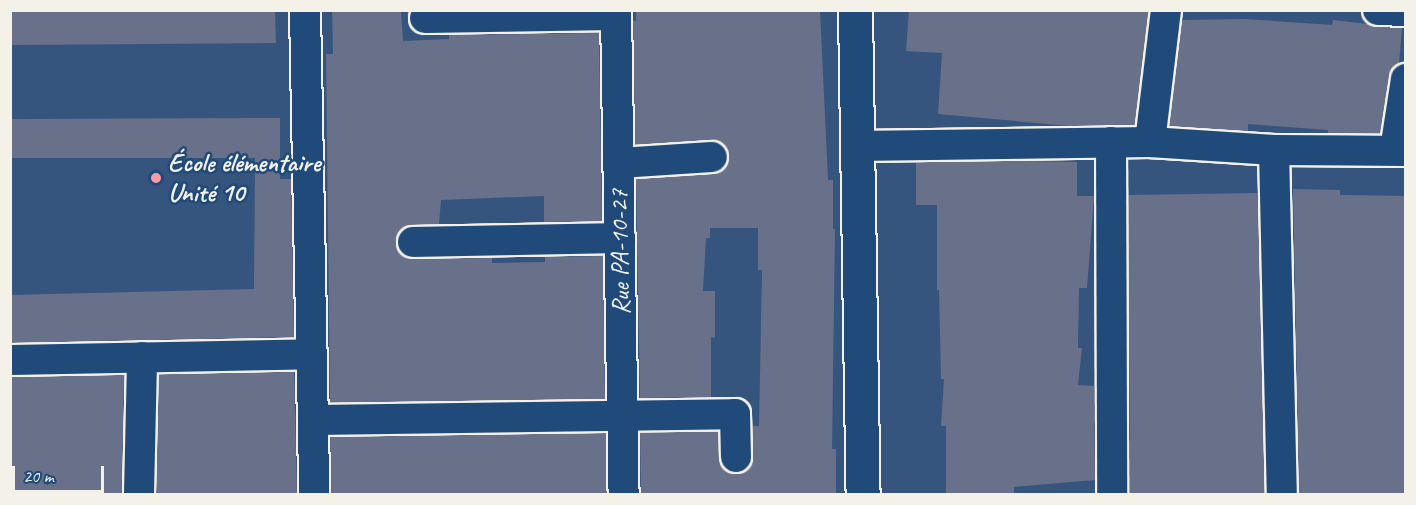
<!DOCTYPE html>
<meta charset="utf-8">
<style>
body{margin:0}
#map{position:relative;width:1416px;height:505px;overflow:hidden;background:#35557f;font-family:Caveat,sans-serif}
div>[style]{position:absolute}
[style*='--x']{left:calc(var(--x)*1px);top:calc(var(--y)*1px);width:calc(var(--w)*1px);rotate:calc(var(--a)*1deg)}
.building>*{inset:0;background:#68708a}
.roads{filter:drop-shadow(2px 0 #f4f1e8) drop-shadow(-2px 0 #f4f1e8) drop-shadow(0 2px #f4f1e8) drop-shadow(0 -2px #f4f1e8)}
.street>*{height:30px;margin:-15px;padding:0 15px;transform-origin:15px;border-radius:15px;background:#1f4a7a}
.secondary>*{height:33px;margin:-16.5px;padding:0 16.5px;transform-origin:16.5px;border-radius:16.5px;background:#1f4a7a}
.dots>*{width:16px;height:16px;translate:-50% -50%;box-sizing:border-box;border:3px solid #1f4a7a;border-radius:50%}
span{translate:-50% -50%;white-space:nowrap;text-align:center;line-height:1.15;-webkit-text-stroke:5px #1f4a7a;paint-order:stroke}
.poi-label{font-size:26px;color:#f4f1e8;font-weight:700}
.left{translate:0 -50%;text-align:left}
.street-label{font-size:26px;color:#f4f1e8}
.frame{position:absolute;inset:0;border:12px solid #f4f1e8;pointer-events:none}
.scale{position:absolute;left:12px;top:466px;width:92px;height:27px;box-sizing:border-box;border:3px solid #f4f1e8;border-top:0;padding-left:8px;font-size:18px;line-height:21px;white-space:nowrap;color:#f4f1e8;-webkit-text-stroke:4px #1f4a7a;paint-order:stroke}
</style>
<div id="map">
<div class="building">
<div style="clip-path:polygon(10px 10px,275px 10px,276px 43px,10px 45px)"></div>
<div style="clip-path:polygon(332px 10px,401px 10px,403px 41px,449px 39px,449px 35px,599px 33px,602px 221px,544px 222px,544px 196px,441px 200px,439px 224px,405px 227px,398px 234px,396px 243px,404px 257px,413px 259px,492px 258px,492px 263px,545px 262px,545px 257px,603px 256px,605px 399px,330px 403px,326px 54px,333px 54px)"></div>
<div style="clip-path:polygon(636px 10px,820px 10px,828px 180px,833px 180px,833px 229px,835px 229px,832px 449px,836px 449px,836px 495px,641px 495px,640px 433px,718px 431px,722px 466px,728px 472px,737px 474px,745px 471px,751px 465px,753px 426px,759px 426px,762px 270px,758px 270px,758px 228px,710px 228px,710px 238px,706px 238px,703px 291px,715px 291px,715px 338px,711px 337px,711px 397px,640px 398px,636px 179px,714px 174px,727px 165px,729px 156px,726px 147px,711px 140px,635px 145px,633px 21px,636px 21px)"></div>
<div style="clip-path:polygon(909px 10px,1149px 10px,1135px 125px,1069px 126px,938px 114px,942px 53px,906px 51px)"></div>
<div style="clip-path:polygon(1246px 19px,1332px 25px,1333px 20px,1402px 28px,1399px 64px,1389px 76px,1380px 134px,1328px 133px,1328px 130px,1248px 124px,1248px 131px,1169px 126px,1182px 20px)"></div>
<div style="clip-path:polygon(280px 118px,280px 179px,291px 179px,294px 337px,10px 343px,10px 295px,254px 289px,255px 158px,10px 158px,10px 119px)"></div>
<div style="clip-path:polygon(1012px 161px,1077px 162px,1077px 196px,1094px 196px,1087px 288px,1079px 288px,1078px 348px,1082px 348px,1078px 385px,1094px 386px,1095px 480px,1014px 487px,1014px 495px,946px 495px,946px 426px,941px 426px,944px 379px,941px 379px,939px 290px,937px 290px,937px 205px,916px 205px,916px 162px)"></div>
<div style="clip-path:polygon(1293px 189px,1340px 190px,1340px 195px,1406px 196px,1406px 495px,1299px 495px)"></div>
<div style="clip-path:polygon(1258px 193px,1265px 495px,1130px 495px,1128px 195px)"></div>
<div style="clip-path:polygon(294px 372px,297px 495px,156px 495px,159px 374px)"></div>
<div style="clip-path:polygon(124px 375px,122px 495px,10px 495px,10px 377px)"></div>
<div style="clip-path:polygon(606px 433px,607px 495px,331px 495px,330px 437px)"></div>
</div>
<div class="roads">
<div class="street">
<div style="--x:305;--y:10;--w:484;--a:88.9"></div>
<div style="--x:616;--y:10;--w:484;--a:89.1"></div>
<div style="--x:1378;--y:10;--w:28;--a:2"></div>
<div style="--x:425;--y:18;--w:191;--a:-0.9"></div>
<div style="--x:1111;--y:142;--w:352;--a:89.8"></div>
<div style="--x:1150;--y:142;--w:133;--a:-83.1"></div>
<div style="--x:857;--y:146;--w:293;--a:-0.8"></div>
<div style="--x:1150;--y:142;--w:124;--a:3.7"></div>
<div style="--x:1274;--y:150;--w:132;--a:0.4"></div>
<div style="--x:1274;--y:150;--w:344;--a:88.7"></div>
<div style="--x:1395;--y:150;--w:72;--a:-81.2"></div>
<div style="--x:619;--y:163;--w:93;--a:-3.7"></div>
<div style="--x:413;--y:242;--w:207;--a:-1.1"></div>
<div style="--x:10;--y:360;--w:302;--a:-1.1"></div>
<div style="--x:313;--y:420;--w:422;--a:-0.8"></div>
<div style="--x:735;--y:414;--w:43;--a:88.7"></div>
<div style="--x:139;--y:494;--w:137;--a:-88.7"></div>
</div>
<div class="secondary">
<div style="--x:855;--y:10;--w:484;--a:89.1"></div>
</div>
</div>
<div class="dots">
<div style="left:156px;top:178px;background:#ff9aa2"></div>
</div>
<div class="poi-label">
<span class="left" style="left:168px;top:178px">École élémentaire<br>Unité 10</span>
</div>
<div class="street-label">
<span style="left:620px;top:252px;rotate:-91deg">Rue PA-10-27</span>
</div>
<div class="frame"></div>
<div class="scale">20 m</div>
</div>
